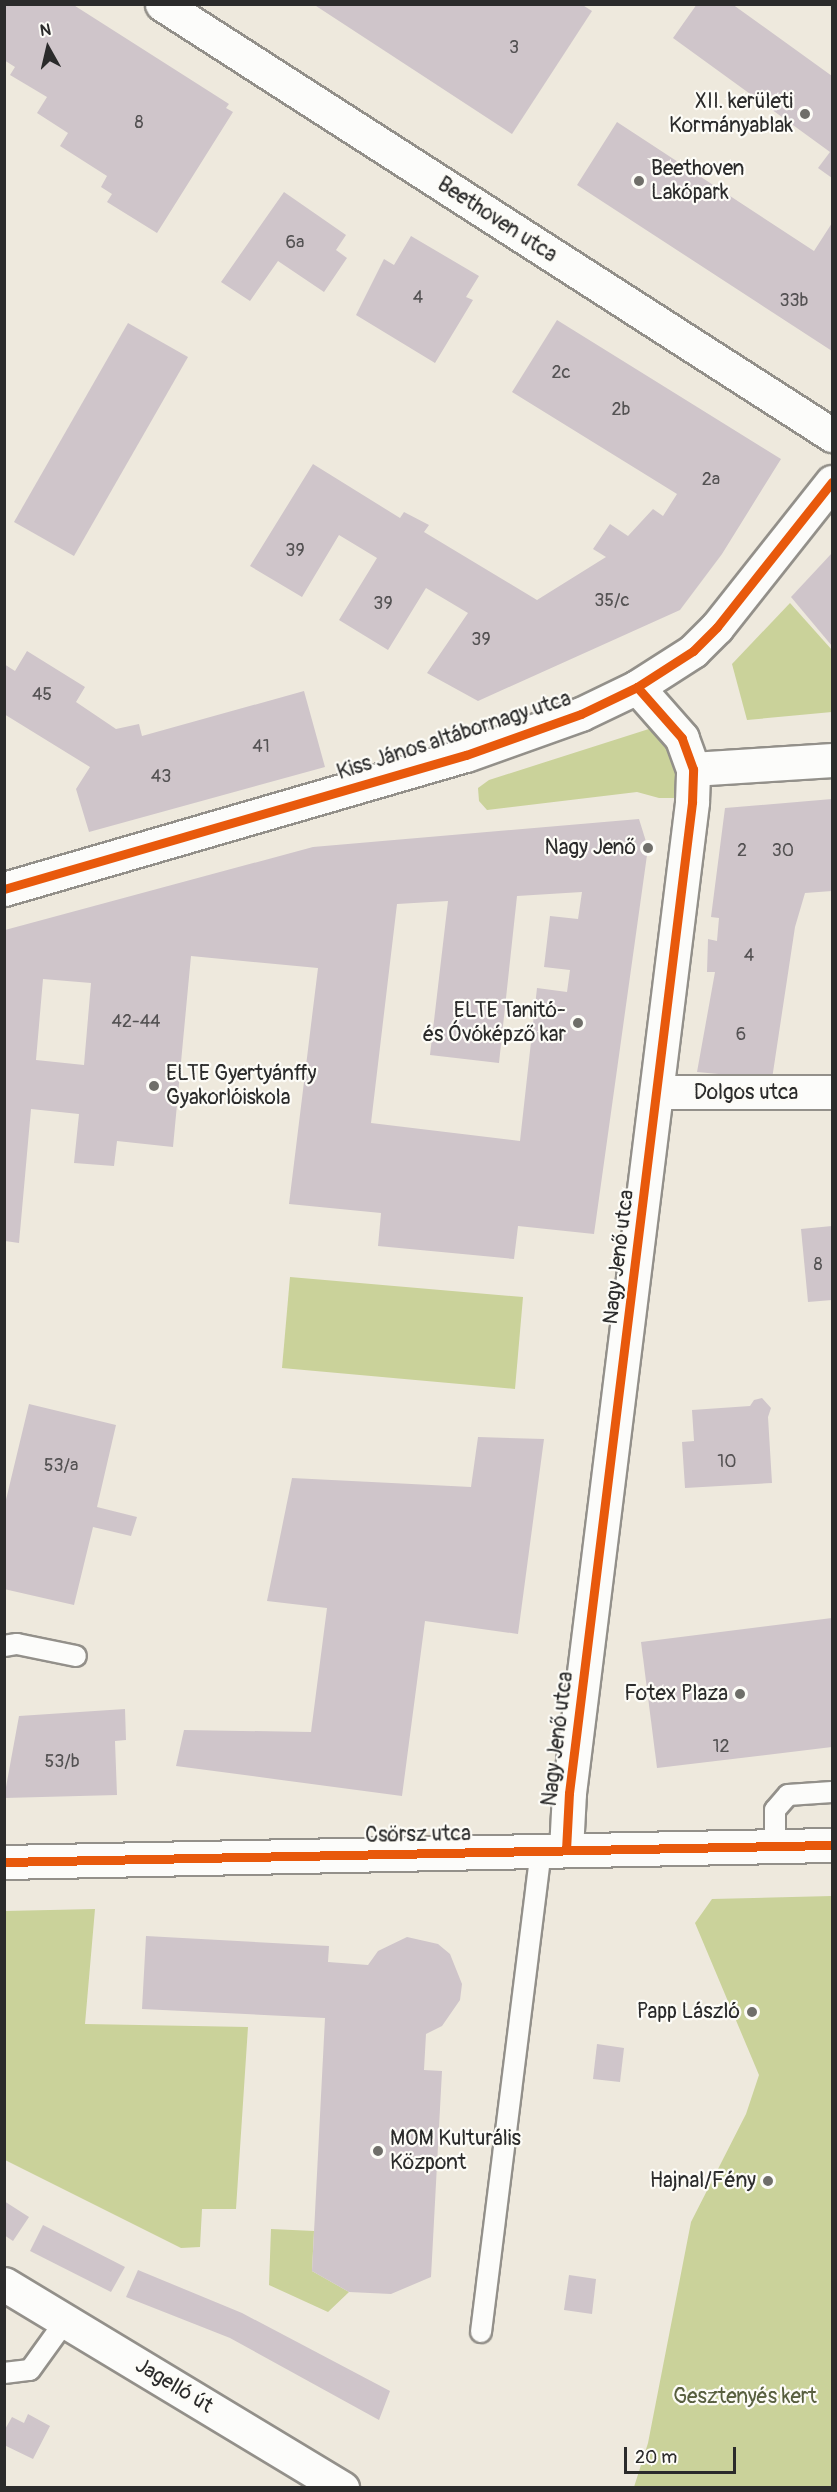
<!DOCTYPE html>
<meta charset="utf-8">
<style>
body{margin:0}
#map{position:relative;width:837px;height:2492px;overflow:hidden;background:#eee9dd;font-family:Pangolin,sans-serif}
div>[style]{position:absolute}
[style*='--x']{left:calc(var(--x)*1px);top:calc(var(--y)*1px);width:calc(var(--w)*1px);rotate:calc(var(--a)*1deg)}
.green>*{inset:0;background:#cad29a}
.building>*{inset:0;background:#cfc5ca}
.roads{filter:drop-shadow(2px 0 #93908a) drop-shadow(-2px 0 #93908a) drop-shadow(0 2px #93908a) drop-shadow(0 -2px #93908a)}
.service>*{height:20px;margin:-10px;padding:0 10px;transform-origin:10px;border-radius:10px;background:#fcfcfa}
.minor>*{height:33px;margin:-16.5px;padding:0 16.5px;transform-origin:16.5px;border-radius:16.5px;background:#fcfcfa}
.tertiary>*{height:33px;margin:-16.5px;padding:0 16.5px;transform-origin:16.5px;border-radius:16.5px;background:#fcfcfa}
.cycleway>*{height:9px;margin:-4.5px;padding:0 4.5px;transform-origin:4.5px;border-radius:4.5px;background:#e8590c}
.dots>*{width:16px;height:16px;translate:-50% -50%;box-sizing:border-box;border:3px solid #fdfcf7;border-radius:50%}
span{translate:-50% -50%;white-space:nowrap;text-align:center;line-height:1.15;-webkit-text-stroke:4.5px #fdfcf7;paint-order:stroke}
.number-label{font-size:18px;color:#545253}
.number-label span{-webkit-text-stroke-width:0}
.poi-label{font-size:21px;color:#2b2b2b}
.right{translate:-100% -50%;text-align:right}
.left{translate:0 -50%;text-align:left}
.street-label{font-size:21px;color:#2b2b2b}
.park-label{font-size:21px;color:#585f3f}
.frame{position:absolute;inset:0;border:6px solid #2b2b2b;pointer-events:none}
.north{position:absolute;left:18px;top:18px;width:60px;height:60px;-webkit-text-stroke:4px #fdfcf7;paint-order:stroke;rotate:352deg;font-size:16px;font-weight:700;line-height:24px;text-align:center;color:#2b2b2b}
.north::after{content:'';display:block;margin:auto;width:21px;height:27px;background:#2b2b2b;clip-path:polygon(50% 0,100% 100%,50% 72%,0 100%)}
.scale{position:absolute;left:624px;top:2447px;width:112px;height:27px;box-sizing:border-box;border:3px solid #2b2b2b;border-top:0;padding-left:8px;font-size:18px;line-height:21px;white-space:nowrap;color:#2b2b2b;-webkit-text-stroke:4px #fdfcf7;paint-order:stroke}
</style>
<div id="map">
<div class="green">
<div style="clip-path:polygon(790px 603px,832px 650px,832px 712px,747px 720px,732px 664px)"></div>
<div style="clip-path:polygon(652px 728px,669px 748px,678px 772px,680px 798px,659px 798px,637px 792px,487px 810px,479px 801px,478px 788px,489px 780px)"></div>
<div style="clip-path:polygon(290px 1277px,523px 1297px,515px 1389px,282px 1368px)"></div>
<div style="clip-path:polygon(832px 1896px,832px 2487px,634px 2487px,648px 2443px,691px 2222px,746px 2114px,759px 2075px,695px 1923px,712px 1899px)"></div>
<div style="clip-path:polygon(95px 1909px,85px 2024px,248px 2027px,236px 2209px,202px 2209px,200px 2247px,181px 2248px,5px 2160px,5px 1911px)"></div>
<div style="clip-path:polygon(271px 2229px,314px 2231px,312px 2271px,349px 2292px,328px 2312px,269px 2285px)"></div>
</div>
<div class="building">
<div style="clip-path:polygon(4px 4px,72px 4px,229px 104px,226px 108px,233px 112px,157px 233px,107px 202px,112px 194px,101px 187px,107px 176px,60px 146px,68px 133px,37px 113px,47px 97px,10px 75px,15px 67px,4px 60px)"></div>
<div style="clip-path:polygon(313px 4px,581px 4px,592px 11px,512px 134px)"></div>
<div style="clip-path:polygon(697px 4px,732px 4px,832px 76px,832px 178px,818px 168px,830px 152px,673px 38px)"></div>
<div style="clip-path:polygon(617px 122px,814px 251px,832px 223px,832px 351px,577px 185px)"></div>
<div style="clip-path:polygon(284px 192px,346px 235px,336px 250px,347px 258px,324px 292px,278px 261px,250px 301px,221px 282px)"></div>
<div style="clip-path:polygon(411px 236px,479px 276px,466px 297px,473px 300px,435px 363px,356px 315px,384px 259px,394px 265px)"></div>
<div style="clip-path:polygon(557px 320px,781px 459px,722px 554px,680px 610px,478px 701px,427px 673px,468px 613px,426px 588px,388px 650px,339px 620px,377px 558px,339px 535px,302px 597px,250px 566px,313px 464px,400px 518px,404px 512px,429px 525px,424px 532px,537px 600px,606px 557px,593px 549px,610px 524px,628px 536px,653px 509px,663px 516px,677px 494px,512px 392px)"></div>
<div style="clip-path:polygon(128px 323px,188px 357px,74px 556px,14px 522px)"></div>
<div style="clip-path:polygon(832px 553px,832px 646px,791px 597px)"></div>
<div style="clip-path:polygon(27px 651px,85px 687px,76px 702px,116px 729px,139px 724px,142px 736px,304px 691px,325px 767px,89px 832px,76px 789px,90px 767px,4px 714px,4px 664px,15px 671px)"></div>
<div style="clip-path:polygon(832px 799px,832px 891px,805px 893px,795px 927px,772px 1079px,697px 1072px,715px 972px,707px 972px,708px 939px,717px 941px,719px 918px,711px 917px,725px 808px)"></div>
<div style="clip-path:polygon(evenodd,639px 819px,648px 848px,594px 1234px,518px 1226px,514px 1259px,378px 1246px,381px 1213px,289px 1204px,318px 968px,191px 956px,173px 1147px,117px 1141px,114px 1166px,74px 1163px,79px 1114px,31px 1109px,19px 1243px,5px 1241px,5px 930px,313px 847px,639px 819px,582px 892px,578px 919px,550px 916px,544px 967px,570px 970px,567px 992px,537px 988px,520px 1141px,371px 1123px,397px 904px,448px 901px,430px 1055px,499px 1063px,517px 896px,582px 892px,639px 819px,43px 979px,91px 983px,84px 1065px,36px 1060px,43px 979px)"></div>
<div style="clip-path:polygon(832px 1226px,832px 1300px,808px 1302px,801px 1229px)"></div>
<div style="clip-path:polygon(762px 1398px,771px 1408px,768px 1417px,772px 1483px,685px 1488px,682px 1442px,694px 1441px,692px 1410px,750px 1406px,754px 1400px)"></div>
<div style="clip-path:polygon(29px 1404px,116px 1425px,97px 1507px,137px 1517px,131px 1536px,93px 1527px,74px 1605px,4px 1589px,4px 1508px)"></div>
<div style="clip-path:polygon(478px 1437px,544px 1439px,518px 1634px,425px 1621px,402px 1796px,176px 1766px,184px 1730px,311px 1732px,327px 1608px,267px 1601px,292px 1478px,471px 1487px)"></div>
<div style="clip-path:polygon(832px 1618px,832px 1747px,657px 1768px,641px 1642px)"></div>
<div style="clip-path:polygon(125px 1709px,126px 1740px,115px 1741px,117px 1795px,4px 1798px,19px 1716px)"></div>
<div style="clip-path:polygon(146px 1936px,329px 1946px,328px 1962px,368px 1965px,378px 1951px,407px 1937px,438px 1944px,450px 1954px,462px 1984px,460px 2000px,442px 2026px,426px 2034px,424px 2070px,442px 2071px,431px 2277px,391px 2294px,349px 2292px,312px 2271px,325px 2018px,142px 2009px)"></div>
<div style="clip-path:polygon(597px 2044px,624px 2048px,620px 2082px,593px 2079px)"></div>
<div style="clip-path:polygon(4px 2201px,29px 2217px,13px 2241px,4px 2235px)"></div>
<div style="clip-path:polygon(43px 2225px,125px 2267px,111px 2292px,30px 2251px)"></div>
<div style="clip-path:polygon(138px 2270px,242px 2313px,390px 2391px,379px 2420px,230px 2338px,126px 2297px)"></div>
<div style="clip-path:polygon(569px 2275px,596px 2279px,592px 2314px,564px 2310px)"></div>
<div style="clip-path:polygon(28px 2414px,50px 2426px,33px 2459px,4px 2445px,4px 2431px,12px 2417px,24px 2423px)"></div>
</div>
<div class="roads">
<div class="service">
<div style="--x:4;--y:1646;--w:13;--a:-9"></div>
<div style="--x:17;--y:1644;--w:60;--a:11.5"></div>
<div style="--x:775;--y:1846;--w:36;--a:-90"></div>
<div style="--x:775;--y:1810;--w:20;--a:-49"></div>
<div style="--x:788;--y:1795;--w:44;--a:-3.9"></div>
<div style="--x:481;--y:2332;--w:486;--a:-82.9"></div>
<div style="--x:4;--y:2373;--w:26;--a:-7"></div>
<div style="--x:30;--y:2370;--w:62;--a:-54.2"></div>
</div>
<div class="minor">
<div style="--x:162;--y:4;--w:797;--a:32.75"></div>
<div style="--x:693;--y:769;--w:139;--a:-3.7"></div>
<div style="--x:4;--y:889;--w:481;--a:-16.2"></div>
<div style="--x:466;--y:755;--w:122;--a:-19.6"></div>
<div style="--x:581;--y:714;--w:62;--a:-25.7"></div>
<div style="--x:637;--y:687;--w:67;--a:-32.7"></div>
<div style="--x:693;--y:651;--w:34;--a:-45"></div>
<div style="--x:717;--y:627;--w:185;--a:-51.6"></div>
<div style="--x:659;--y:1092;--w:173;--a:0"></div>
<div style="--x:566;--y:1850;--w:57;--a:-87"></div>
<div style="--x:569;--y:1793;--w:999;--a:-82.92"></div>
<div style="--x:692;--y:802;--w:33;--a:-88"></div>
<div style="--x:693;--y:769;--w:33;--a:-110"></div>
<div style="--x:682;--y:738;--w:68;--a:-131.4"></div>
<div style="--x:4;--y:1862;--w:828;--a:-1.18"></div>
</div>
<div class="tertiary">
<div style="--x:4;--y:2284;--w:395;--a:31.1"></div>
</div>
</div>
<div class="cycleway">
<div style="--x:4;--y:889;--w:481;--a:-16.2"></div>
<div style="--x:466;--y:755;--w:122;--a:-19.6"></div>
<div style="--x:581;--y:714;--w:62;--a:-25.7"></div>
<div style="--x:637;--y:687;--w:67;--a:-32.7"></div>
<div style="--x:693;--y:651;--w:34;--a:-45"></div>
<div style="--x:717;--y:627;--w:185;--a:-51.6"></div>
<div style="--x:566;--y:1850;--w:57;--a:-87"></div>
<div style="--x:569;--y:1793;--w:999;--a:-82.92"></div>
<div style="--x:692;--y:802;--w:33;--a:-88"></div>
<div style="--x:693;--y:769;--w:33;--a:-110"></div>
<div style="--x:682;--y:738;--w:68;--a:-131.4"></div>
<div style="--x:4;--y:1862;--w:828;--a:-1.18"></div>
</div>
<div class="dots">
<div style="left:805px;top:114px;background:#6f6e69"></div>
<div style="left:639px;top:181px;background:#6f6e69"></div>
<div style="left:648px;top:848px;background:#6f6e69"></div>
<div style="left:578px;top:1023px;background:#6f6e69"></div>
<div style="left:154px;top:1086px;background:#6f6e69"></div>
<div style="left:740px;top:1694px;background:#6f6e69"></div>
<div style="left:752px;top:2012px;background:#6f6e69"></div>
<div style="left:378px;top:2151px;background:#6f6e69"></div>
<div style="left:768px;top:2181px;background:#6f6e69"></div>
</div>
<div class="number-label">
<span style="left:514px;top:48px">3</span>
<span style="left:139px;top:123px">8</span>
<span style="left:295px;top:243px">6a</span>
<span style="left:418px;top:298px">4</span>
<span style="left:794px;top:301px">33b</span>
<span style="left:561px;top:373px">2c</span>
<span style="left:621px;top:410px">2b</span>
<span style="left:711px;top:480px">2a</span>
<span style="left:295px;top:551px">39</span>
<span style="left:612px;top:601px">35/c</span>
<span style="left:383px;top:604px">39</span>
<span style="left:481px;top:640px">39</span>
<span style="left:42px;top:695px">45</span>
<span style="left:261px;top:747px">41</span>
<span style="left:161px;top:777px">43</span>
<span style="left:742px;top:851px">2</span>
<span style="left:783px;top:851px">30</span>
<span style="left:749px;top:956px">4</span>
<span style="left:136px;top:1022px">42-44</span>
<span style="left:741px;top:1035px">6</span>
<span style="left:818px;top:1265px">8</span>
<span style="left:727px;top:1462px">10</span>
<span style="left:61px;top:1466px">53/a</span>
<span style="left:721px;top:1747px">12</span>
<span style="left:62px;top:1762px">53/b</span>
</div>
<div class="poi-label">
<span class="right" style="left:793px;top:114px">XII. kerületi<br>Kormányablak</span>
<span class="left" style="left:651px;top:181px">Beethoven<br>Lakópark</span>
<span class="right" style="left:636px;top:848px">Nagy Jenő</span>
<span class="right" style="left:566px;top:1023px">ELTE Tanitó-<br>és Óvóképző kar</span>
<span class="left" style="left:166px;top:1086px">ELTE Gyertyánffy<br>Gyakorlóiskola</span>
<span class="right" style="left:728px;top:1694px">Fotex Plaza</span>
<span class="right" style="left:740px;top:2012px">Papp László</span>
<span class="left" style="left:390px;top:2151px">MOM Kulturális<br>Központ</span>
<span class="right" style="left:756px;top:2181px">Hajnal/Fény</span>
</div>
<div class="street-label">
<span style="left:497px;top:220px;rotate:33deg">Beethoven utca</span>
<span style="left:454px;top:736px;rotate:-18deg">Kiss János altábornagy utca</span>
<span style="left:746px;top:1093px">Dolgos utca</span>
<span style="left:619px;top:1257px;rotate:-83deg">Nagy Jenő utca</span>
<span style="left:558px;top:1739px;rotate:-83deg">Nagy Jenő utca</span>
<span style="left:418px;top:1835px;rotate:-1deg">Csörsz utca</span>
<span style="left:174px;top:2386px;rotate:31deg">Jagelló út</span>
</div>
<div class="park-label">
<span style="left:745px;top:2397px">Gesztenyés kert</span>
</div>
<div class="frame"></div>
<div class="north">N</div>
<div class="scale">20 m</div>
</div>
